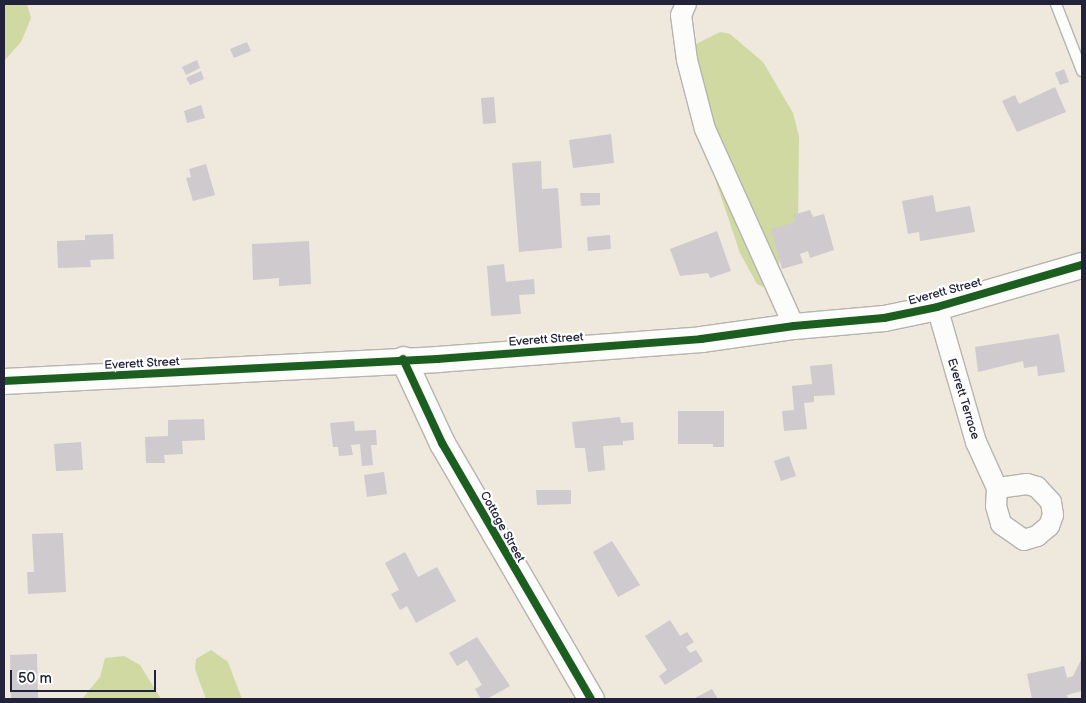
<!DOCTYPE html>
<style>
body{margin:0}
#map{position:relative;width:1086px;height:703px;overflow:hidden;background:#eee8dd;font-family:"Balsamiq Sans",sans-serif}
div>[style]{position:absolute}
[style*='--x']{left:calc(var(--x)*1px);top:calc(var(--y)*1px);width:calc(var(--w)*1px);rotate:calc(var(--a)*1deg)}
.green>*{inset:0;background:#d0d9a1}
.building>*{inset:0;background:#cecace}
.roads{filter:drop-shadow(1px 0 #b7b3af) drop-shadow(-1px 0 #b7b3af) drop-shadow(0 1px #b7b3af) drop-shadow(0 -1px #b7b3af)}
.service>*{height:10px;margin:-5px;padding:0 5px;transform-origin:5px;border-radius:5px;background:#fcfcfa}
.minor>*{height:20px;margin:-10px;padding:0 10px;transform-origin:10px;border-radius:10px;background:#fcfcfa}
.tertiary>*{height:25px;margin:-12.5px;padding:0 12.5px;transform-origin:12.5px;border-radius:12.5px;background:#fcfcfa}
.cycleway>*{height:8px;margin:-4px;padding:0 4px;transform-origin:4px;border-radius:4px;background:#1b5e20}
span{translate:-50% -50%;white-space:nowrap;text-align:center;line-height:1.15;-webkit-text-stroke:4.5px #fff;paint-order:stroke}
.street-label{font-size:12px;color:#22223b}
.frame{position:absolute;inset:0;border:5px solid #22223b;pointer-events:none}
.scale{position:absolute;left:10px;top:670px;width:146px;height:22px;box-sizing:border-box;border:2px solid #22223b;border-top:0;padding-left:6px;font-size:15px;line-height:18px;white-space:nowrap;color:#22223b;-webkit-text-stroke:4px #fff;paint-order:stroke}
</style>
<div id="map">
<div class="green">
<div style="clip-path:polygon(4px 4px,27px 4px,31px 18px,21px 42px,4px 61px)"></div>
<div style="clip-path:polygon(720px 32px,730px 34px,763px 62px,793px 113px,799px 136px,798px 224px,780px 259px,772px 291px,757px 284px,740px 253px,705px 149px,692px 55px,696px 44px)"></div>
<div style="clip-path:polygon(211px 650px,228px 662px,242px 699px,206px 699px,195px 669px,196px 659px)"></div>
<div style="clip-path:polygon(124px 656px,140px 665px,161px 699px,82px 699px,100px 677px,105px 658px)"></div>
</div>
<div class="building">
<div style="clip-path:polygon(247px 42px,251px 51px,234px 58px,230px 49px)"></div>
<div style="clip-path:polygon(197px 60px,200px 68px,186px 75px,182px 67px)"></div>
<div style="clip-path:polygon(1064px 69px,1069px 82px,1060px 85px,1055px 73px)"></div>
<div style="clip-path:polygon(201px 71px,204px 79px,190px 85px,186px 78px)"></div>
<div style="clip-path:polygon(1055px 87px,1066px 112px,1017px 132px,1002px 101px,1015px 95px,1019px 104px)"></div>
<div style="clip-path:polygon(494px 97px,496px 123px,483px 124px,481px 98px)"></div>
<div style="clip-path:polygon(201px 105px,205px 118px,187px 123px,184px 111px)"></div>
<div style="clip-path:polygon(611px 134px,614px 163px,573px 168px,569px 140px)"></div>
<div style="clip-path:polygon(541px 161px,542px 189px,558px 188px,562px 248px,519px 252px,512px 163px)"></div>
<div style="clip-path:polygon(206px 164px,215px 195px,193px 201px,186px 178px,191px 177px,189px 169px)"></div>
<div style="clip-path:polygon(580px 193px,600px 193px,600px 205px,581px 206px)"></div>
<div style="clip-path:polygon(933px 195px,936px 212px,970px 206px,975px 232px,920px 241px,919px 232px,908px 234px,902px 201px)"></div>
<div style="clip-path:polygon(810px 210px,813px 217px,824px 214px,834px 250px,810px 258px,808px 251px,800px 254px,803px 263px,782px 269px,771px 229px,795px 222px,793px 215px)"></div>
<div style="clip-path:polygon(717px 231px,731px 271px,710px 278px,708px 273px,680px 276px,670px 249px)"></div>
<div style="clip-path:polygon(113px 234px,114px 259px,90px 260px,91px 267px,58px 268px,57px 241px,85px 240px,85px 235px)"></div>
<div style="clip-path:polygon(610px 235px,611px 249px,588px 251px,587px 237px)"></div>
<div style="clip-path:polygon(309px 241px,311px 284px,279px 286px,279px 278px,253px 280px,252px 244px)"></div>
<div style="clip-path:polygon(504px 264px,506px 282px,534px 279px,535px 294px,519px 295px,521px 314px,491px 316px,487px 266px)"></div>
<div style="clip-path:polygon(1059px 334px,1065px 372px,1038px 376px,1037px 366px,1024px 368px,1023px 361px,978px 372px,975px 347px)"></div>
<div style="clip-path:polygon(832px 364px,835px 395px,814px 396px,814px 402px,804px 403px,807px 429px,784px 431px,782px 411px,794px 410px,792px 386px,812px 384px,810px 366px)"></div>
<div style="clip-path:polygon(678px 411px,724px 411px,724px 447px,713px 447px,713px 444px,678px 444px)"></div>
<div style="clip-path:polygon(620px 417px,621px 423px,633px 422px,634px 440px,623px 441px,623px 445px,603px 446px,605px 470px,588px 472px,585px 448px,575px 448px,572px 422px)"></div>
<div style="clip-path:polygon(204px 419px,205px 440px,182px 441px,183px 454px,164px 455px,165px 463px,146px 463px,145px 437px,168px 436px,168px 420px)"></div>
<div style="clip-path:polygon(354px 421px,355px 431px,376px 430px,377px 445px,371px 445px,373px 465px,362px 466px,360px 444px,351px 445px,353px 455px,339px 456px,338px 447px,333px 447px,330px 423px)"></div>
<div style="clip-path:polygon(81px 442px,83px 470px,56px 471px,54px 444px)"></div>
<div style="clip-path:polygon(789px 456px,796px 476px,781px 481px,774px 461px)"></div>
<div style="clip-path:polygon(384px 472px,387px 494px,367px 497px,364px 475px)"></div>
<div style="clip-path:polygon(536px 490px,571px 490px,571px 504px,537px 505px)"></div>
<div style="clip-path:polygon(63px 533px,66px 592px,28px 594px,27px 572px,34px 572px,32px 534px)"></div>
<div style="clip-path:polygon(612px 541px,640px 585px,618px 597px,593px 552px)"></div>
<div style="clip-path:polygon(405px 552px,418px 577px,437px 567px,456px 601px,416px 623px,407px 606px,400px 610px,391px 594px,399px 590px,385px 563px)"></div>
<div style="clip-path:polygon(670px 620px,680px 636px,687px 632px,694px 642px,686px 647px,690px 653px,696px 650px,703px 661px,665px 685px,659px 676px,667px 670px,645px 636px)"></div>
<div style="clip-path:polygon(477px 637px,510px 686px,487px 699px,481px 699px,475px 689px,482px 685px,467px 660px,457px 666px,449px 653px)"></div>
<div style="clip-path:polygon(37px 654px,38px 699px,11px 699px,10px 655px)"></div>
<div style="clip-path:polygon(1082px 658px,1082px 691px,1067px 695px,1068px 699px,1032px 699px,1027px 674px,1064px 666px,1067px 678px,1073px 676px)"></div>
<div style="clip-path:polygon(712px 689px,718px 699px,693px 699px)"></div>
</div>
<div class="roads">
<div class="service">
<div style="--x:1056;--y:4;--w:72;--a:68.8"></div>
</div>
<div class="minor">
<div style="--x:686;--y:4;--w:12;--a:114"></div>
<div style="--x:681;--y:15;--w:45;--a:82.4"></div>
<div style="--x:687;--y:60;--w:71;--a:75.4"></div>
<div style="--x:705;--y:129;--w:216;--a:65.7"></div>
<div style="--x:937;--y:307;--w:141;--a:73.9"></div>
<div style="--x:976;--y:442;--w:51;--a:65.5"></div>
<div style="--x:997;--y:488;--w:18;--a:93"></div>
<div style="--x:996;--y:506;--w:19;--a:74"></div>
<div style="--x:1001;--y:524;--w:28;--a:35"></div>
<div style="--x:1024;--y:540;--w:14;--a:-17"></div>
<div style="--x:1037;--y:536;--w:16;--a:-40"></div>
<div style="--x:1049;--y:526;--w:12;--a:-70"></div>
<div style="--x:1053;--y:515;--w:13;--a:-99"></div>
<div style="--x:1051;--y:502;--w:21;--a:-133"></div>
<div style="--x:1037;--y:487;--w:10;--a:-163"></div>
<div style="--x:1027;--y:484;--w:30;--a:172"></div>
</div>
<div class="tertiary">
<div style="--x:403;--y:359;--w:93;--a:65.1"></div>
<div style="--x:442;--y:443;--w:296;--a:59.8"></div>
<div style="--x:4;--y:381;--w:434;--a:-2.9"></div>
<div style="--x:437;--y:359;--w:265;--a:-4.3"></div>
<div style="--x:701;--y:339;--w:94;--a:-8"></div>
<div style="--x:794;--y:326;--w:90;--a:-5.1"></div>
<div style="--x:884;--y:318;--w:54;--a:-11.7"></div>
<div style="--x:937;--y:307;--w:151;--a:-16.2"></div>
</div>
</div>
<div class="cycleway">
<div style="--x:403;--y:359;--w:93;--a:65.1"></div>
<div style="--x:442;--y:443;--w:296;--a:59.8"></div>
<div style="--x:4;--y:381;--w:434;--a:-2.9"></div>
<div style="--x:437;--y:359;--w:265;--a:-4.3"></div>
<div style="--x:701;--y:339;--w:94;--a:-8"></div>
<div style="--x:794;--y:326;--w:90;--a:-5.1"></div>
<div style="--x:884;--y:318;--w:54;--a:-11.7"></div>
<div style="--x:937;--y:307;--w:151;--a:-16.2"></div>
</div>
<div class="street-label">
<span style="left:945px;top:292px;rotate:-15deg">Everett Street</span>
<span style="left:546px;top:340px;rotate:-4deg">Everett Street</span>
<span style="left:142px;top:364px;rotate:-3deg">Everett Street</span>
<span style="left:963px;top:399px;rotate:73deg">Everett Terrace</span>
<span style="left:502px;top:527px;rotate:61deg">Cottage Street</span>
</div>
<div class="frame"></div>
<div class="scale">50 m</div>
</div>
